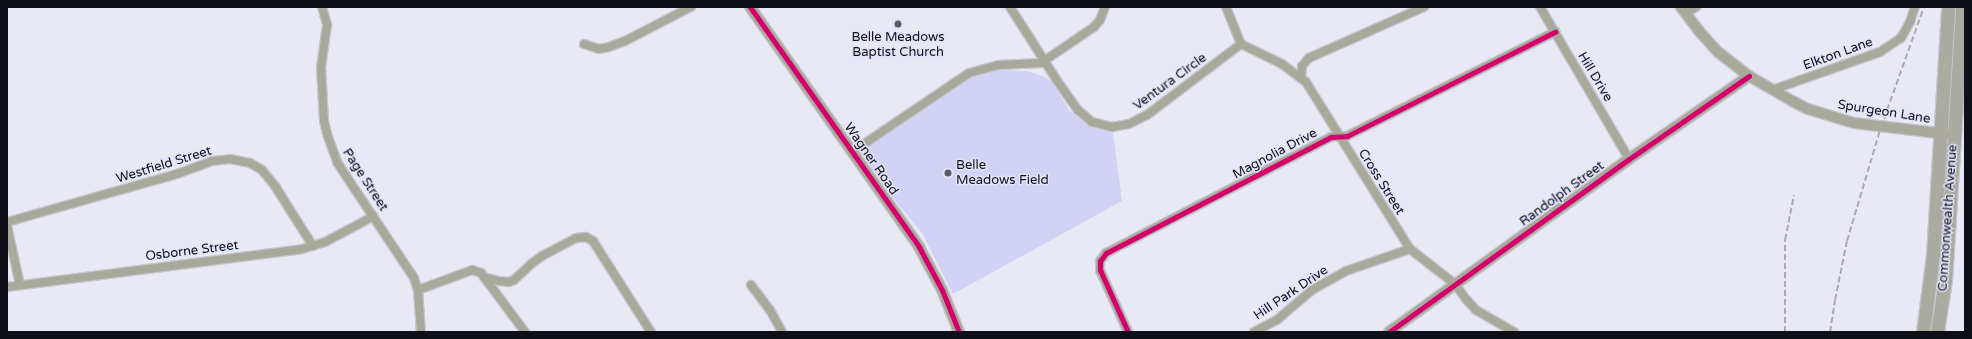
<!DOCTYPE html>
<style>
body{margin:0}
#map{position:relative;width:1972px;height:339px;overflow:hidden;background:#e8e9f4;font-family:"Varela Round",sans-serif}
div>[style]{position:absolute}
[style*='--x']{left:calc(var(--x)*1px);top:calc(var(--y)*1px);width:calc(var(--w)*1px);rotate:calc(var(--a)*1deg)}
.green>*{inset:0;background:#d1d2f6}
.roads{filter:drop-shadow(1px 0 #c6c7d0) drop-shadow(-1px 0 #c6c7d0) drop-shadow(0 1px #c6c7d0) drop-shadow(0 -1px #c6c7d0)}
.minor>*{height:8px;margin:-4px;padding:0 4px;transform-origin:4px;border-radius:4px;background:#a8a99a}
.tertiary>*{height:10px;margin:-5px;padding:0 5px;transform-origin:5px;border-radius:5px;background:#a8a99a}
.trunk>*{height:13px;margin:-6.5px;padding:0 6.5px;transform-origin:6.5px;border-radius:6.5px;background:#aaaaa0}
.rail>*{height:2px;margin-top:-1px;transform-origin:0;background:repeating-linear-gradient(90deg,#aaaba8 0 6px,transparent 0 9px)}
.cycleway>*{height:5px;margin:-2.5px;padding:0 2.5px;transform-origin:2.5px;border-radius:2.5px;background:#d6006c}
.dots>*{width:11px;height:11px;translate:-50% -50%;box-sizing:border-box;border:2px solid #e2e4fa;border-radius:50%}
span{translate:-50% -50%;white-space:nowrap;text-align:center;line-height:1.15;-webkit-text-stroke:3px #e2e4fa;paint-order:stroke}
.poi-label{font-size:13px;color:#0f0f17}
.left{translate:0 -50%;text-align:left}
.street-label{font-size:13px;color:#0f0f17}
.frame{position:absolute;inset:0;border:8px solid #0f0f17;pointer-events:none}
</style>
<div id="map">
<div class="green">
<div style="clip-path:polygon(997px 70px,1027px 71px,1043px 76px,1052px 82px,1069px 110px,1085px 123px,1113px 133px,1122px 201px,953px 294px,922px 233px,860px 158px,861px 151px,874px 141px,974px 75px)"></div>
</div>
<div class="roads">
<div class="minor">
<div style="--x:322;--y:7;--w:19;--a:74"></div>
<div style="--x:327;--y:25;--w:42;--a:98.1"></div>
<div style="--x:321;--y:67;--w:54;--a:86.8"></div>
<div style="--x:324;--y:121;--w:13;--a:77"></div>
<div style="--x:327;--y:134;--w:30;--a:70"></div>
<div style="--x:337;--y:162;--w:20;--a:57"></div>
<div style="--x:348;--y:179;--w:119;--a:56.3"></div>
<div style="--x:414;--y:278;--w:13;--a:72"></div>
<div style="--x:418;--y:290;--w:42;--a:85.9"></div>
<div style="--x:1010;--y:7;--w:85;--a:57.4"></div>
<div style="--x:1056;--y:79;--w:38;--a:55"></div>
<div style="--x:1078;--y:110;--w:18;--a:41"></div>
<div style="--x:1092;--y:122;--w:21;--a:14"></div>
<div style="--x:1112;--y:127;--w:17;--a:-10"></div>
<div style="--x:1129;--y:124;--w:20;--a:-27"></div>
<div style="--x:1147;--y:115;--w:118;--a:-37.1"></div>
<div style="--x:1241;--y:44;--w:40;--a:-112"></div>
<div style="--x:1540;--y:7;--w:176;--a:59.6"></div>
<div style="--x:1686;--y:13;--w:12;--a:-31"></div>
<div style="--x:584;--y:44;--w:16;--a:18"></div>
<div style="--x:599;--y:49;--w:10;--a:-11"></div>
<div style="--x:609;--y:47;--w:17;--a:-21"></div>
<div style="--x:625;--y:41;--w:74;--a:-27.3"></div>
<div style="--x:1241;--y:44;--w:46;--a:26"></div>
<div style="--x:1282;--y:64;--w:30;--a:37"></div>
<div style="--x:1306;--y:82;--w:197;--a:58.1"></div>
<div style="--x:1410;--y:249;--w:57;--a:37.9"></div>
<div style="--x:1455;--y:284;--w:19;--a:54"></div>
<div style="--x:1466;--y:299;--w:15;--a:48"></div>
<div style="--x:1476;--y:310;--w:44;--a:30.1"></div>
<div style="--x:1301;--y:78;--w:12;--a:-85"></div>
<div style="--x:1302;--y:66;--w:11;--a:-49"></div>
<div style="--x:1309;--y:58;--w:126;--a:-23.9"></div>
<div style="--x:1772;--y:90;--w:114;--a:-19.4"></div>
<div style="--x:1880;--y:52;--w:25;--a:-34"></div>
<div style="--x:1901;--y:38;--w:18;--a:-61"></div>
<div style="--x:1910;--y:22;--w:16;--a:-72"></div>
<div style="--x:852;--y:152;--w:141;--a:-34"></div>
<div style="--x:969;--y:73;--w:30;--a:-15"></div>
<div style="--x:998;--y:65;--w:43;--a:-2.7"></div>
<div style="--x:1041;--y:63;--w:64;--a:-34.2"></div>
<div style="--x:1094;--y:27;--w:9;--a:-49"></div>
<div style="--x:1100;--y:20;--w:14;--a:-69"></div>
<div style="--x:7;--y:222;--w:177;--a:-15.8"></div>
<div style="--x:177;--y:174;--w:37;--a:-20"></div>
<div style="--x:212;--y:161;--w:18;--a:-6"></div>
<div style="--x:230;--y:159;--w:20;--a:11"></div>
<div style="--x:250;--y:163;--w:14;--a:30"></div>
<div style="--x:262;--y:170;--w:21;--a:51"></div>
<div style="--x:275;--y:186;--w:71;--a:57.7"></div>
<div style="--x:7;--y:225;--w:61;--a:77.8"></div>
<div style="--x:484;--y:277;--w:69;--a:53.3"></div>
<div style="--x:751;--y:285;--w:31;--a:53"></div>
<div style="--x:770;--y:310;--w:25;--a:61"></div>
<div style="--x:7;--y:287;--w:297;--a:-7.3"></div>
<div style="--x:302;--y:249;--w:24;--a:-17"></div>
<div style="--x:325;--y:242;--w:55;--a:-28"></div>
<div style="--x:418;--y:290;--w:58;--a:-20.3"></div>
<div style="--x:472;--y:270;--w:9;--a:18"></div>
<div style="--x:481;--y:273;--w:5;--a:53"></div>
<div style="--x:484;--y:277;--w:16;--a:15"></div>
<div style="--x:499;--y:281;--w:10;--a:6"></div>
<div style="--x:509;--y:282;--w:5;--a:-22"></div>
<div style="--x:514;--y:280;--w:23;--a:-43"></div>
<div style="--x:531;--y:264;--w:14;--a:-36"></div>
<div style="--x:542;--y:256;--w:38;--a:-28"></div>
<div style="--x:576;--y:238;--w:10;--a:-6"></div>
<div style="--x:586;--y:237;--w:8;--a:30"></div>
<div style="--x:593;--y:241;--w:108;--a:57.5"></div>
<div style="--x:1128;--y:332;--w:68;--a:-114.3"></div>
<div style="--x:1100;--y:270;--w:9;--a:-90"></div>
<div style="--x:1100;--y:261;--w:10;--a:-53"></div>
<div style="--x:1106;--y:253;--w:253;--a:-27.3"></div>
<div style="--x:1331;--y:137;--w:16;--a:-4"></div>
<div style="--x:1347;--y:136;--w:233;--a:-26.6"></div>
<div style="--x:1254;--y:332;--w:26;--a:-28"></div>
<div style="--x:1277;--y:320;--w:46;--a:-40.6"></div>
<div style="--x:1312;--y:290;--w:39;--a:-29"></div>
<div style="--x:1346;--y:271;--w:68;--a:-19"></div>
</div>
<div class="tertiary">
<div style="--x:750;--y:7;--w:294;--a:54.8"></div>
<div style="--x:919;--y:247;--w:49;--a:61.9"></div>
<div style="--x:942;--y:290;--w:45;--a:68"></div>
<div style="--x:1681;--y:7;--w:30;--a:53"></div>
<div style="--x:1699;--y:31;--w:28;--a:48"></div>
<div style="--x:1718;--y:52;--w:39;--a:38"></div>
<div style="--x:1749;--y:76;--w:52;--a:30"></div>
<div style="--x:1794;--y:102;--w:16;--a:27"></div>
<div style="--x:1808;--y:109;--w:48;--a:16.9"></div>
<div style="--x:1854;--y:123;--w:93;--a:6.8"></div>
<div style="--x:1389;--y:332;--w:296;--a:-35.8"></div>
<div style="--x:1629;--y:159;--w:146;--a:-34.7"></div>
</div>
<div class="trunk">
<div style="--x:1923;--y:332;--w:78;--a:-82.6"></div>
<div style="--x:1933;--y:255;--w:248;--a:-86.5"></div>
<div style="--x:1937;--y:332;--w:53;--a:-81.3"></div>
<div style="--x:1945;--y:280;--w:274;--a:-86.4"></div>
</div>
</div>
<div class="rail">
<div style="--x:1785;--y:332;--w:92;--a:-90"></div>
<div style="--x:1785;--y:240;--w:46;--a:-78.7"></div>
<div style="--x:1830;--y:332;--w:32;--a:-81"></div>
<div style="--x:1835;--y:300;--w:60;--a:-78.5"></div>
<div style="--x:1847;--y:241;--w:119;--a:-73.4"></div>
<div style="--x:1881;--y:127;--w:127;--a:-70.3"></div>
</div>
<div class="cycleway">
<div style="--x:750;--y:7;--w:294;--a:54.8"></div>
<div style="--x:919;--y:247;--w:49;--a:61.9"></div>
<div style="--x:942;--y:290;--w:45;--a:68"></div>
<div style="--x:1128;--y:332;--w:68;--a:-114.3"></div>
<div style="--x:1100;--y:270;--w:9;--a:-90"></div>
<div style="--x:1100;--y:261;--w:10;--a:-53"></div>
<div style="--x:1106;--y:253;--w:253;--a:-27.3"></div>
<div style="--x:1331;--y:137;--w:16;--a:-4"></div>
<div style="--x:1347;--y:136;--w:233;--a:-26.6"></div>
<div style="--x:1389;--y:332;--w:296;--a:-35.8"></div>
<div style="--x:1629;--y:159;--w:146;--a:-34.7"></div>
</div>
<div class="dots">
<div style="left:898px;top:24px;background:#5b5b64"></div>
<div style="left:948px;top:173px;background:#5b5b64"></div>
</div>
<div class="poi-label">
<span style="left:898px;top:45px">Belle Meadows<br>Baptist Church</span>
<span class="left" style="left:956px;top:173px">Belle<br>Meadows Field</span>
</div>
<div class="street-label">
<span style="left:1838px;top:54px;rotate:-20deg">Elkton Lane</span>
<span style="left:1595px;top:77px;rotate:59deg">Hill Drive</span>
<span style="left:1170px;top:82px;rotate:-36deg">Ventura Circle</span>
<span style="left:1884px;top:112px;rotate:9deg">Spurgeon Lane</span>
<span style="left:1275px;top:154px;rotate:-28deg">Magnolia Drive</span>
<span style="left:871px;top:159px;rotate:55deg">Wagner Road</span>
<span style="left:164px;top:165px;rotate:-17deg">Westfield Street</span>
<span style="left:365px;top:180px;rotate:57deg">Page Street</span>
<span style="left:1381px;top:182px;rotate:58deg">Cross Street</span>
<span style="left:1562px;top:194px;rotate:-36deg">Randolph Street</span>
<span style="left:1948px;top:218px;rotate:-86deg">Commonwealth Avenue</span>
<span style="left:192px;top:251px;rotate:-7deg">Osborne Street</span>
<span style="left:1291px;top:293px;rotate:-34deg">Hill Park Drive</span>
</div>
<div class="frame"></div>
</div>
